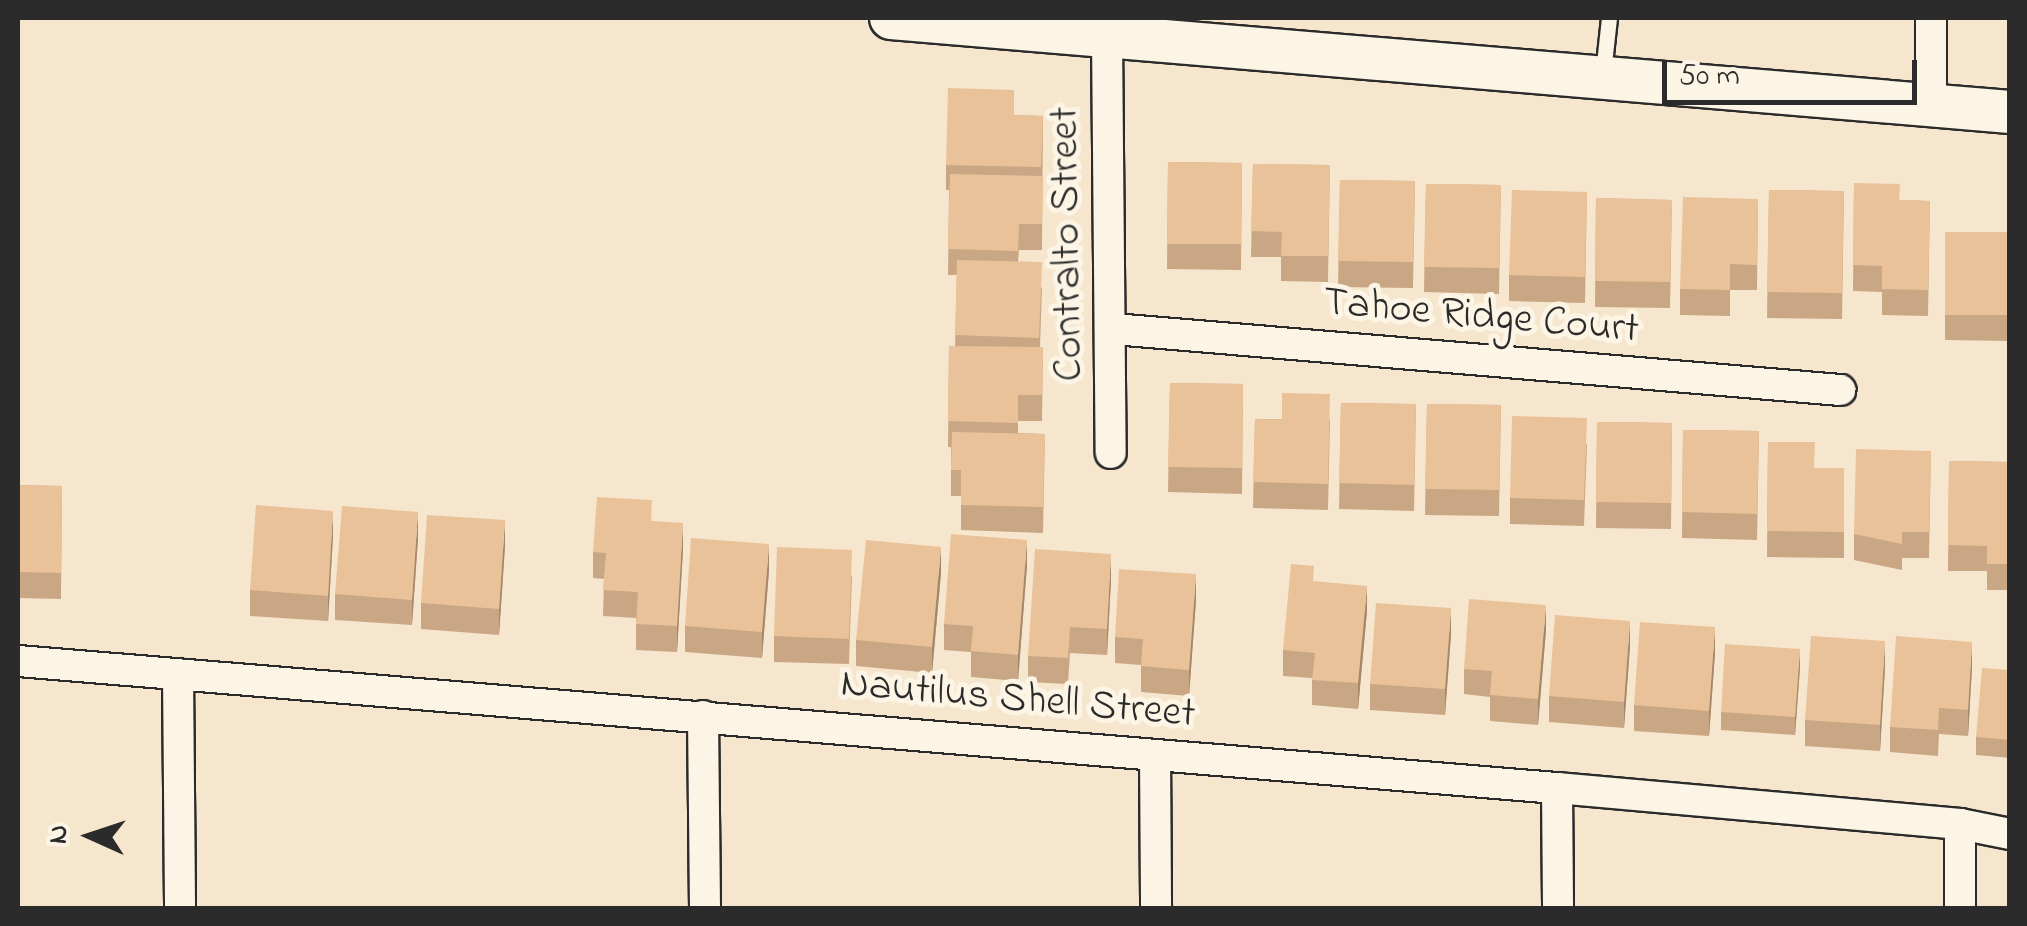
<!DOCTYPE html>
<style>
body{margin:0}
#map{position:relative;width:2027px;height:926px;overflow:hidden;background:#f7e6ce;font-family:"Indie Flower",sans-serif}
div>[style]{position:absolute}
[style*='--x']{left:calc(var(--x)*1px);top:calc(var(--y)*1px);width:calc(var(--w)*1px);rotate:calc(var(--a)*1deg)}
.roads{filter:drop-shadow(2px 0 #2b2b2b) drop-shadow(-2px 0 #2b2b2b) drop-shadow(0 2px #2b2b2b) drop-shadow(0 -2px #2b2b2b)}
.lane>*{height:15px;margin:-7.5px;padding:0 7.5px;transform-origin:7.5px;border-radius:7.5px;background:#fcf5e5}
.street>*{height:30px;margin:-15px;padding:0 15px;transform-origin:15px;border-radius:15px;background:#fcf5e5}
.secondary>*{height:42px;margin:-21px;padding:0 21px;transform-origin:21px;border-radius:21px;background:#fcf5e5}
.wall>*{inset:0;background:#c9a784}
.shaded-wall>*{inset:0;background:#a4886c}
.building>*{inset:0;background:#eac29a}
span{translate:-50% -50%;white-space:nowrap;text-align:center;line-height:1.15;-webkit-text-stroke:10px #fcf5e5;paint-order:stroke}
.street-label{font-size:42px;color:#2b2b2b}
.frame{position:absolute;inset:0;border:20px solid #2b2b2b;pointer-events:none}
.north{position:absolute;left:40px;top:786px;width:100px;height:100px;-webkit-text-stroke:8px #fcf5e5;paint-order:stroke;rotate:273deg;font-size:28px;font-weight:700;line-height:40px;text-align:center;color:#2b2b2b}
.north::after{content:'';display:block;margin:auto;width:35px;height:45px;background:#2b2b2b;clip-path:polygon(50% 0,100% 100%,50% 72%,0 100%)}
.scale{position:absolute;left:1662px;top:60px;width:255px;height:45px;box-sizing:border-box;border:5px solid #2b2b2b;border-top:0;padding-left:12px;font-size:30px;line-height:35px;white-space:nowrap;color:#2b2b2b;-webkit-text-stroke:8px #fcf5e5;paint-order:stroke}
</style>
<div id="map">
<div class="roads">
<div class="lane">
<div style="--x:1603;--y:73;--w:55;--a:-83.8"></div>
</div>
<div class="street">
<div style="--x:1107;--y:35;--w:418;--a:89.5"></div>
<div style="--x:1931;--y:106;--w:88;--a:-90"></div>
<div style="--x:1114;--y:329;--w:729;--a:4.8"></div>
<div style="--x:18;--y:661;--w:1544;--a:4.72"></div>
<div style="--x:1557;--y:788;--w:405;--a:5.1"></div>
<div style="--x:1960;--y:824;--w:51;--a:11.3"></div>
<div style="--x:178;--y:674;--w:234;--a:89.5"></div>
<div style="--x:703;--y:716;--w:192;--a:89.4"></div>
<div style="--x:1155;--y:755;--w:153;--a:89.6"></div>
<div style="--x:1557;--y:788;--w:120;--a:89.5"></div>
<div style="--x:1960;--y:824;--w:84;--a:90"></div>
</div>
<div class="secondary">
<div style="--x:891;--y:18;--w:1123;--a:4.8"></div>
</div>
</div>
<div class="wall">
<div style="clip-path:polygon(1014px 115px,1043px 116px,1042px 250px,1019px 250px,1018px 262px,1042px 288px,1040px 347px,1043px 347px,1042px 421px,1018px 421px,1018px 433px,1045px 434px,1043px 533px,961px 530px,961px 496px,951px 496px,951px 447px,948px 447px,949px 346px,955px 346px,957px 275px,948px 275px,949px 190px,946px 190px,946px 165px)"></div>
<div style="clip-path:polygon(1168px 162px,1242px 163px,1241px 270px,1167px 269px)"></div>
<div style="clip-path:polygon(1253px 164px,1330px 165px,1328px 282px,1281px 281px,1281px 257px,1251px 257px)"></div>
<div style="clip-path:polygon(1340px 180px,1415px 181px,1413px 288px,1338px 287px)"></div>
<div style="clip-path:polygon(1854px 183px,1900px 200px,1930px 201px,1928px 316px,1882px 315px,1882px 292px,1853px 291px)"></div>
<div style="clip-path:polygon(1426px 184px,1501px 185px,1499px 294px,1424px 292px)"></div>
<div style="clip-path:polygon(1769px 190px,1844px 191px,1842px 319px,1767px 318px)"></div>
<div style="clip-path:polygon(1587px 192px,1585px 303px,1509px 301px,1509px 275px)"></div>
<div style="clip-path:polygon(1596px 198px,1672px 200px,1670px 308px,1595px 307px)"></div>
<div style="clip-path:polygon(1758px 199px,1757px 290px,1730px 290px,1730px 316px,1680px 315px,1680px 289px)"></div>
<div style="clip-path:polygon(1945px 232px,2010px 232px,2010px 341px,1945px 340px)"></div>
<div style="clip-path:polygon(1170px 383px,1243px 384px,1242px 494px,1168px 492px)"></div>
<div style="clip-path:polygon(1341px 403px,1416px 404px,1414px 511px,1339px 509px)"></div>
<div style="clip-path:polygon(1427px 404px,1501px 405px,1499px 516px,1425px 515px)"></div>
<div style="clip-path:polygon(1255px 419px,1330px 420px,1328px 510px,1253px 508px)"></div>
<div style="clip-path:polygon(1597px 422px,1672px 423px,1671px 529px,1596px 528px)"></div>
<div style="clip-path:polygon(1683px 430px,1759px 431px,1757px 540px,1682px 538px)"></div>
<div style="clip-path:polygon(1768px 442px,1815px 468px,1844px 468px,1844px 558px,1767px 557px)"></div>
<div style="clip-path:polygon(1587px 444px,1584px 526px,1510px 524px,1510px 498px)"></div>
<div style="clip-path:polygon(1931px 451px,1929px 558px,1902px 558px,1902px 570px,1854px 560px,1854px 534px)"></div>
<div style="clip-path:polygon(1949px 461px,2010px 462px,2010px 590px,1987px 590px,1987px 571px,1948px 571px)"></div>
<div style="clip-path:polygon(18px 485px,62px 486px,61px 599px,18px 598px)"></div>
<div style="clip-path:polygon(652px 521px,683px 549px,677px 652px,636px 650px,636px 618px,603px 616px,604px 579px,593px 578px,593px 552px)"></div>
<div style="clip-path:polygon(333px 536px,328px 621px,250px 616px,250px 590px)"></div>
<div style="clip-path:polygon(418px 538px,412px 625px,335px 620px,335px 594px)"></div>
<div style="clip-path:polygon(505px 546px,499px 635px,421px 629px,421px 603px)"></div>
<div style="clip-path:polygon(1027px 565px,1018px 681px,971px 677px,971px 652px,944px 650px,944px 624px)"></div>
<div style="clip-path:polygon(769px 570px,762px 658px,685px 652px,685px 626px)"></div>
<div style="clip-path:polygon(941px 573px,932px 673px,856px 666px,856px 640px)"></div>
<div style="clip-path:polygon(852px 575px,849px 664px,774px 662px,774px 636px)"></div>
<div style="clip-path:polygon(1111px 580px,1107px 655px,1070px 653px,1068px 684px,1028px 682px,1028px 656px)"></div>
<div style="clip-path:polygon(1196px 600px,1189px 696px,1141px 692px,1141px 665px,1115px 663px,1115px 637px)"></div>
<div style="clip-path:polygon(1367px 611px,1358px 709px,1312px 705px,1312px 678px,1283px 676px,1283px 650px)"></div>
<div style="clip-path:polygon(1546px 630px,1538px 725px,1490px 721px,1490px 697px,1464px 694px,1464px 669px)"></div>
<div style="clip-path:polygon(1451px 634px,1445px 715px,1370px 710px,1370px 684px)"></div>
<div style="clip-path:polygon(1630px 646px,1624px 728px,1549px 722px,1549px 696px)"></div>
<div style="clip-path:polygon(1715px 653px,1709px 736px,1634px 731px,1634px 705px)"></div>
<div style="clip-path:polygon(1800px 667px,1795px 735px,1721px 730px,1721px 712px)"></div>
<div style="clip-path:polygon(1885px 667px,1880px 751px,1805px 746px,1805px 720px)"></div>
<div style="clip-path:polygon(1972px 667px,1968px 736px,1939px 734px,1938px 756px,1890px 752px,1890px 727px)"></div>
<div style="clip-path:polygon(2010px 670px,2010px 758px,1976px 755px,1976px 737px)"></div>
</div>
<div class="shaded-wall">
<div style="clip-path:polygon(333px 511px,333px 536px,328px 621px,328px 596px)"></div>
<div style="clip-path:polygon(418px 512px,418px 538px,412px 625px,412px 600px)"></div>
<div style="clip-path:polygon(505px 520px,505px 546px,499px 635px,499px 609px)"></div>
<div style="clip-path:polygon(683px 523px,683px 549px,677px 652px,677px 626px)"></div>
<div style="clip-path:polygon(1027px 540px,1027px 565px,1018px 681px,1018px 655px)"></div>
<div style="clip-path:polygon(769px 544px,769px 570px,762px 658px,762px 632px)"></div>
<div style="clip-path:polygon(941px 547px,941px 573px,932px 673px,932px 647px)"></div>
<div style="clip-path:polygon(1111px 554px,1111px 580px,1107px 655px,1107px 629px)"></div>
<div style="clip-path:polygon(1196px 574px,1196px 600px,1189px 696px,1189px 670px)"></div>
<div style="clip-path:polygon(1367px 586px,1367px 611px,1358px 709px,1358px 683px)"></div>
<div style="clip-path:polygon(1546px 605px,1546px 630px,1538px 725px,1538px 699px)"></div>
<div style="clip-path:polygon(1451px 608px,1451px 634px,1445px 715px,1445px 689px)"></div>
<div style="clip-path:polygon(1630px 621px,1630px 646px,1624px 728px,1624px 702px)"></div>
<div style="clip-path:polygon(1715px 627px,1715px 653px,1709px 736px,1709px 711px)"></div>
<div style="clip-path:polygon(1885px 641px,1885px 667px,1880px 751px,1880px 725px)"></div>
<div style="clip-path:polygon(1972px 642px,1972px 667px,1968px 736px,1968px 710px)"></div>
<div style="clip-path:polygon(1800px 649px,1800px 667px,1795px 735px,1795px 717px)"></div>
</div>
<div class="building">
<div style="clip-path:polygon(948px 88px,1014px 90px,1014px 115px,1043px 116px,1041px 167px,946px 165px)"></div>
<div style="clip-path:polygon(1168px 162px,1242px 163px,1241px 244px,1167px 244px)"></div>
<div style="clip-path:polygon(1253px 164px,1330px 165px,1328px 256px,1281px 256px,1282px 232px,1251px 231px)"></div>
<div style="clip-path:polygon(950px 174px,1043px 176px,1042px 224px,1019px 224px,1018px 251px,948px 249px)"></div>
<div style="clip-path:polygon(1340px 180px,1415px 181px,1413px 262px,1338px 261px)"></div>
<div style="clip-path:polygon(1854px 183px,1900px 184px,1899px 200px,1930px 201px,1928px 290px,1882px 289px,1882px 266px,1853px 265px)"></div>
<div style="clip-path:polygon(1426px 184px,1501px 185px,1499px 268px,1424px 267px)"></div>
<div style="clip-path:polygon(1512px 190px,1587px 192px,1585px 277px,1509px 275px)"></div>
<div style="clip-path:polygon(1769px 190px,1844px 191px,1842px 293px,1767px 292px)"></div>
<div style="clip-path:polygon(1683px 197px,1758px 199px,1757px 265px,1730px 264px,1730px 290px,1680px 289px)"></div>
<div style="clip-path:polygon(1596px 198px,1672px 200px,1670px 282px,1595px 281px)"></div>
<div style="clip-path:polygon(1945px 232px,2010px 232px,2010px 315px,1945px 315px)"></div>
<div style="clip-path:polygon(957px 260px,1042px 262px,1039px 338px,955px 335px)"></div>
<div style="clip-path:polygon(949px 346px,1043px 347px,1042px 395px,1018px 395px,1018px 423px,948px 421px)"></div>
<div style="clip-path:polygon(1170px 383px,1243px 384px,1242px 468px,1168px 467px)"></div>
<div style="clip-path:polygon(1282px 393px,1330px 394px,1328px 484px,1253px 482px,1255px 419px,1282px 420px)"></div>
<div style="clip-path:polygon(1341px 403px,1416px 404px,1414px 485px,1339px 483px)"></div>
<div style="clip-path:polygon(1427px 404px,1501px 405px,1499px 490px,1425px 489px)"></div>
<div style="clip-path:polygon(1512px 416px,1587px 418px,1584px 500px,1510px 498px)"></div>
<div style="clip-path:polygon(1597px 422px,1672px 423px,1671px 503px,1596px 502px)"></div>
<div style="clip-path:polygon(1683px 430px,1759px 431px,1757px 514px,1682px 512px)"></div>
<div style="clip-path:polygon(952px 432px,1045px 434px,1043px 507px,961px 505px,961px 470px,951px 470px)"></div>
<div style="clip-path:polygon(1768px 442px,1815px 442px,1814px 468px,1844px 468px,1844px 532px,1767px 531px)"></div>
<div style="clip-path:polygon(1856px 449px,1931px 451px,1929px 532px,1902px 532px,1902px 544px,1854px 534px)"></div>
<div style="clip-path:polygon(1949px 461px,2010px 462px,2010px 564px,1987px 564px,1987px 546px,1948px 545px)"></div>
<div style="clip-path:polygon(18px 485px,62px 486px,61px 573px,18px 572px)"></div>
<div style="clip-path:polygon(597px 497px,652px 500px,651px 521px,683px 523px,677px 626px,636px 624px,638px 592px,603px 590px,606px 553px,593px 552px)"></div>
<div style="clip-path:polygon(256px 505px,333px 511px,328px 596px,250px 590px)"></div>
<div style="clip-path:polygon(342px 506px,418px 512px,412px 600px,335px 594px)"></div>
<div style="clip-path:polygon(427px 515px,505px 520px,499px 609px,421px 603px)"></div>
<div style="clip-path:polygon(951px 534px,1027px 540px,1018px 655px,971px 651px,973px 626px,944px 624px)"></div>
<div style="clip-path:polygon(691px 538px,769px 544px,762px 632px,685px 626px)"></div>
<div style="clip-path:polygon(866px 540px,941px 547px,932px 647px,856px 640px)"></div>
<div style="clip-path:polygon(777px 547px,852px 550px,849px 639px,774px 636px)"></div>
<div style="clip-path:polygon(1035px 549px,1111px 554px,1107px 629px,1070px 627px,1068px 658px,1028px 656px)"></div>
<div style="clip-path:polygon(1291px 564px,1314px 566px,1313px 581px,1367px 586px,1358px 683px,1312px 680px,1315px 653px,1283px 650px)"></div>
<div style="clip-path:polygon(1119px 569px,1196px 574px,1189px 670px,1141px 666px,1143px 639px,1115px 637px)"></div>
<div style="clip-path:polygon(1469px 599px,1546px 605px,1538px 699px,1490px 695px,1492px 671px,1464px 669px)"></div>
<div style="clip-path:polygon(1376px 603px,1451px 608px,1445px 689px,1370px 684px)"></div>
<div style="clip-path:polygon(1555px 615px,1630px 621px,1624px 702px,1549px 696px)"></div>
<div style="clip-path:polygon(1640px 622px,1715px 627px,1709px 711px,1634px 705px)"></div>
<div style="clip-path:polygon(1811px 636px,1885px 641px,1880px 725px,1805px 720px)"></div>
<div style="clip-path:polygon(1896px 636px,1972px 642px,1968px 710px,1939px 708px,1938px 730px,1890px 727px)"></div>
<div style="clip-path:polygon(1725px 644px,1800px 649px,1795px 717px,1721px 712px)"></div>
<div style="clip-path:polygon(1982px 668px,2010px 670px,2010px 740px,1976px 737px)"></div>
</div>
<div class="street-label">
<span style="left:1068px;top:244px;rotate:-91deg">Contralto Street</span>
<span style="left:1481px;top:317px;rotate:5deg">Tahoe Ridge Court</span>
<span style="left:1018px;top:700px;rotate:5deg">Nautilus Shell Street</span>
</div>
<div class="frame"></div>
<div class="north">N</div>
<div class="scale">50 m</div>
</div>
